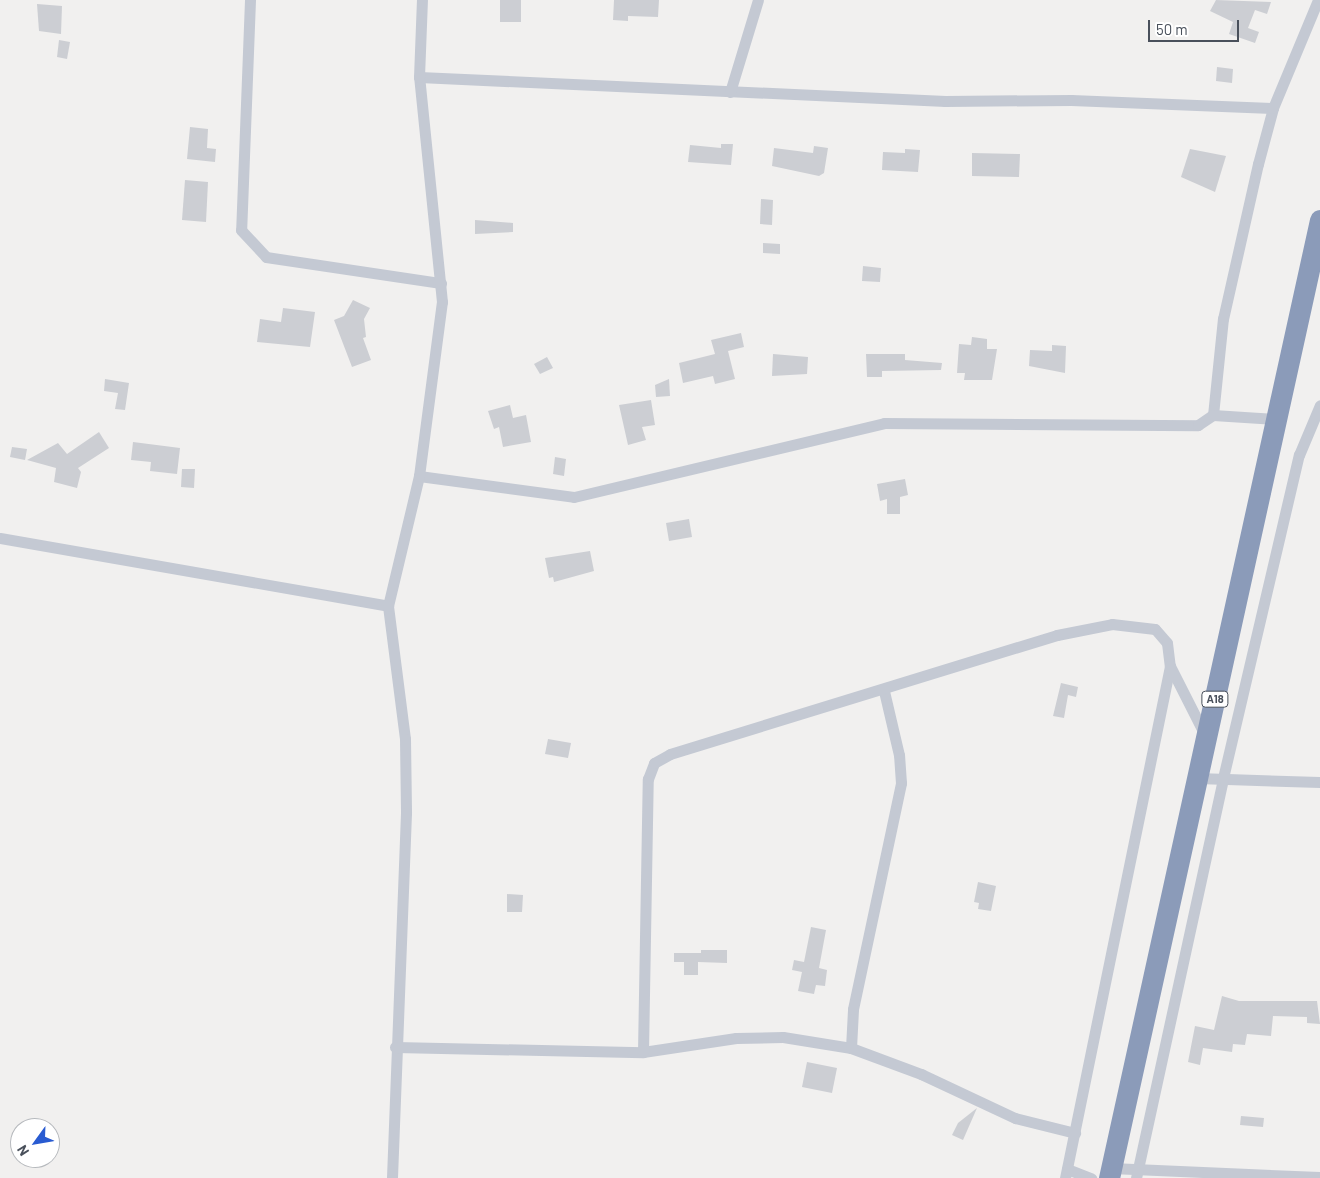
<!DOCTYPE html>
<style>
body{margin:0}
#map{position:relative;width:1320px;height:1178px;overflow:hidden;background:#f1f0ef;font-family:Barlow,sans-serif}
div>[style]{position:absolute}
[style*='--x']{left:calc(var(--x)*1px);top:calc(var(--y)*1px);width:calc(var(--w)*1px);rotate:calc(var(--a)*1deg)}
.building>*{inset:0;background:#ccced3}
.street>*{height:11px;margin:-5.5px;padding:0 5.5px;transform-origin:5.5px;border-radius:5.5px;background:#c4c9d3}
.highway>*{height:21px;margin:-10.5px;padding:0 10.5px;transform-origin:10.5px;border-radius:10.5px;background:#8b9bb9}
span{translate:-50% -50%;white-space:nowrap;text-align:center;line-height:1.15;-webkit-text-stroke:4px #fff;paint-order:stroke}
.shield-label span{padding:1px 4px;background:#fff;border:1px solid;border-radius:4px;-webkit-text-stroke-width:0}
.shield-label{font-size:11px;color:#49505b;font-weight:700}
.north{position:absolute;left:10px;top:1118px;width:50px;height:50px;box-sizing:border-box;background:#fff;border:1px solid #b6b9bd;border-radius:50%;rotate:238deg;font-size:14px;font-weight:700;line-height:20px;text-align:center;color:#49505b}
.north::after{content:'';display:block;margin:auto;width:18px;height:22px;background:#295bd1;clip-path:polygon(50% 0,100% 100%,50% 72%,0 100%)}
.scale{position:absolute;left:1148px;top:20px;width:91px;height:22px;box-sizing:border-box;border:2px solid #49505b;border-top:0;padding-left:6px;font-size:15px;line-height:18px;white-space:nowrap;color:#49505b;-webkit-text-stroke:4px #fff;paint-order:stroke}
</style>
<div id="map">
<div class="building">
<div style="clip-path:polygon(500px 0,521px 0,521px 22px,500px 22px)"></div>
<div style="clip-path:polygon(614px 0,659px 0,658px 17px,628px 16px,628px 21px,613px 20px)"></div>
<div style="clip-path:polygon(1216px 0,1271px 2px,1267px 14px,1255px 10px,1248px 28px,1259px 32px,1255px 43px,1229px 34px,1233px 22px,1210px 11px)"></div>
<div style="clip-path:polygon(37px 4px,62px 6px,61px 34px,39px 31px)"></div>
<div style="clip-path:polygon(59px 40px,70px 42px,67px 59px,57px 57px)"></div>
<div style="clip-path:polygon(1217px 67px,1233px 69px,1232px 83px,1216px 81px)"></div>
<div style="clip-path:polygon(190px 127px,208px 129px,207px 148px,216px 149px,215px 162px,187px 159px)"></div>
<div style="clip-path:polygon(721px 144px,733px 144px,731px 165px,688px 162px,690px 145px,721px 148px)"></div>
<div style="clip-path:polygon(814px 146px,828px 148px,824px 173px,819px 176px,772px 166px,774px 148px,813px 153px)"></div>
<div style="clip-path:polygon(905px 149px,920px 150px,918px 172px,882px 170px,883px 152px,905px 153px)"></div>
<div style="clip-path:polygon(1190px 149px,1226px 156px,1215px 192px,1181px 177px)"></div>
<div style="clip-path:polygon(972px 153px,1020px 154px,1019px 177px,972px 176px)"></div>
<div style="clip-path:polygon(185px 180px,208px 182px,206px 222px,182px 220px)"></div>
<div style="clip-path:polygon(761px 199px,773px 200px,772px 225px,760px 224px)"></div>
<div style="clip-path:polygon(475px 220px,513px 223px,513px 232px,475px 234px)"></div>
<div style="clip-path:polygon(763px 243px,780px 244px,780px 254px,763px 253px)"></div>
<div style="clip-path:polygon(863px 266px,881px 268px,880px 282px,862px 281px)"></div>
<div style="clip-path:polygon(353px 300px,370px 308px,364px 319px,366px 337px,363px 338px,371px 360px,352px 367px,334px 320px,344px 316px)"></div>
<div style="clip-path:polygon(283px 308px,315px 312px,310px 347px,257px 342px,260px 319px,281px 322px)"></div>
<div style="clip-path:polygon(741px 333px,744px 347px,728px 351px,735px 379px,715px 384px,713px 376px,683px 383px,679px 363px,715px 354px,711px 340px)"></div>
<div style="clip-path:polygon(972px 337px,987px 339px,987px 349px,997px 349px,992px 380px,964px 380px,965px 373px,957px 373px,959px 344px,971px 345px)"></div>
<div style="clip-path:polygon(1052px 345px,1066px 346px,1065px 373px,1029px 366px,1030px 350px,1052px 351px)"></div>
<div style="clip-path:polygon(773px 354px,808px 357px,807px 374px,772px 376px)"></div>
<div style="clip-path:polygon(866px 354px,905px 354px,905px 360px,942px 363px,941px 370px,882px 371px,882px 377px,867px 377px)"></div>
<div style="clip-path:polygon(547px 357px,553px 368px,540px 374px,534px 364px)"></div>
<div style="clip-path:polygon(105px 379px,129px 383px,125px 410px,115px 409px,118px 393px,104px 391px)"></div>
<div style="clip-path:polygon(669px 379px,670px 396px,656px 397px,655px 385px)"></div>
<div style="clip-path:polygon(651px 400px,655px 425px,642px 427px,646px 440px,628px 445px,619px 405px)"></div>
<div style="clip-path:polygon(510px 405px,513px 418px,526px 415px,531px 442px,503px 447px,499px 427px,494px 429px,488px 411px)"></div>
<div style="clip-path:polygon(99px 432px,109px 448px,78px 468px,81px 472px,77px 488px,54px 482px,56px 468px,27px 460px,58px 443px,67px 454px)"></div>
<div style="clip-path:polygon(133px 442px,180px 448px,177px 474px,150px 471px,151px 462px,131px 460px)"></div>
<div style="clip-path:polygon(12px 447px,27px 449px,25px 460px,10px 457px)"></div>
<div style="clip-path:polygon(555px 457px,566px 459px,564px 476px,553px 474px)"></div>
<div style="clip-path:polygon(182px 469px,195px 469px,194px 488px,181px 487px)"></div>
<div style="clip-path:polygon(905px 479px,908px 495px,900px 497px,900px 514px,887px 514px,887px 499px,880px 501px,877px 484px)"></div>
<div style="clip-path:polygon(689px 519px,692px 537px,669px 541px,666px 523px)"></div>
<div style="clip-path:polygon(590px 551px,594px 571px,554px 582px,553px 577px,549px 578px,545px 558px)"></div>
<div style="clip-path:polygon(1061px 683px,1078px 687px,1076px 697px,1068px 695px,1064px 718px,1053px 716px)"></div>
<div style="clip-path:polygon(548px 739px,571px 743px,568px 758px,545px 754px)"></div>
<div style="clip-path:polygon(978px 882px,996px 886px,991px 911px,978px 909px,979px 903px,974px 902px)"></div>
<div style="clip-path:polygon(507px 894px,523px 895px,522px 912px,507px 912px)"></div>
<div style="clip-path:polygon(811px 927px,826px 930px,819px 968px,827px 970px,825px 986px,816px 985px,814px 994px,798px 991px,802px 972px,792px 970px,794px 960px,804px 962px)"></div>
<div style="clip-path:polygon(701px 950px,727px 950px,727px 963px,698px 962px,698px 975px,684px 975px,684px 962px,674px 962px,674px 953px,701px 953px)"></div>
<div style="clip-path:polygon(1222px 996px,1239px 1001px,1317px 1001px,1320px 1024px,1307px 1023px,1307px 1017px,1273px 1016px,1271px 1036px,1247px 1034px,1245px 1045px,1233px 1044px,1232px 1052px,1203px 1048px,1200px 1065px,1188px 1062px,1195px 1026px,1214px 1030px)"></div>
<div style="clip-path:polygon(807px 1062px,837px 1068px,832px 1093px,802px 1087px)"></div>
<div style="clip-path:polygon(977px 1108px,963px 1140px,952px 1135px,958px 1123px)"></div>
<div style="clip-path:polygon(1241px 1116px,1264px 1118px,1263px 1127px,1240px 1125px)"></div>
</div>
<div class="street">
<div style="--x:250;--y:0;--w:230;--a:92.2"></div>
<div style="--x:241;--y:230;--w:37;--a:47"></div>
<div style="--x:266;--y:257;--w:177;--a:8.5"></div>
<div style="--x:419;--y:77;--w:527;--a:2.61"></div>
<div style="--x:945;--y:101;--w:126;--a:-0.5"></div>
<div style="--x:1071;--y:100;--w:202;--a:2.3"></div>
<div style="--x:730;--y:92;--w:96;--a:-73.1"></div>
<div style="--x:1213;--y:415;--w:97;--a:-84.1"></div>
<div style="--x:1223;--y:319;--w:159;--a:-77.3"></div>
<div style="--x:1258;--y:164;--w:58;--a:-75"></div>
<div style="--x:1273;--y:108;--w:117;--a:-67.4"></div>
<div style="--x:419;--y:476;--w:156;--a:7.7"></div>
<div style="--x:574;--y:497;--w:319;--a:-13.4"></div>
<div style="--x:884;--y:423;--w:314;--a:0.4"></div>
<div style="--x:1198;--y:425;--w:18;--a:-34"></div>
<div style="--x:1213;--y:415;--w:62;--a:3.7"></div>
<div style="--x:0;--y:538;--w:394;--a:9.9"></div>
<div style="--x:388;--y:606;--w:134;--a:82.7"></div>
<div style="--x:405;--y:739;--w:74;--a:89.2"></div>
<div style="--x:406;--y:813;--w:365;--a:92.2"></div>
<div style="--x:388;--y:606;--w:134;--a:-76.6"></div>
<div style="--x:419;--y:476;--w:176;--a:-82.5"></div>
<div style="--x:442;--y:302;--w:226;--a:-95.8"></div>
<div style="--x:419;--y:77;--w:77;--a:-87.8"></div>
<div style="--x:1170;--y:666;--w:77;--a:63.1"></div>
<div style="--x:1197;--y:778;--w:123;--a:1.9"></div>
<div style="--x:395;--y:1047;--w:248;--a:1.2"></div>
<div style="--x:643;--y:1052;--w:94;--a:-8.6"></div>
<div style="--x:736;--y:1038;--w:47;--a:-1.2"></div>
<div style="--x:783;--y:1037;--w:69;--a:9.2"></div>
<div style="--x:851;--y:1048;--w:75;--a:20.4"></div>
<div style="--x:921;--y:1074;--w:104;--a:25.1"></div>
<div style="--x:1015;--y:1118;--w:62;--a:14"></div>
<div style="--x:851;--y:1048;--w:39;--a:-87"></div>
<div style="--x:853;--y:1009;--w:231;--a:-78"></div>
<div style="--x:901;--y:783;--w:28;--a:-94"></div>
<div style="--x:899;--y:755;--w:66;--a:-103.2"></div>
<div style="--x:643;--y:1052;--w:273;--a:-89"></div>
<div style="--x:648;--y:779;--w:17;--a:-69"></div>
<div style="--x:654;--y:763;--w:18;--a:-29"></div>
<div style="--x:670;--y:754;--w:405;--a:-17.1"></div>
<div style="--x:1057;--y:635;--w:56;--a:-11.3"></div>
<div style="--x:1112;--y:624;--w:43;--a:6.6"></div>
<div style="--x:1155;--y:629;--w:18;--a:49"></div>
<div style="--x:1167;--y:643;--w:23;--a:83"></div>
<div style="--x:1170;--y:666;--w:523;--a:101.59"></div>
<div style="--x:1111;--y:1168;--w:209;--a:2.5"></div>
<div style="--x:1067;--y:1169;--w:26;--a:21"></div>
<div style="--x:1136;--y:1178;--w:409;--a:-77.7"></div>
<div style="--x:1223;--y:778;--w:332;--a:-76.8"></div>
<div style="--x:1299;--y:455;--w:54;--a:-67.2"></div>
</div>
<div class="highway">
<div style="--x:1109;--y:1178;--w:981;--a:-77.58"></div>
</div>
<div class="shield-label">
<span style="left:1215px;top:699px">A18</span>
</div>
<div class="north">N</div>
<div class="scale">50 m</div>
</div>
